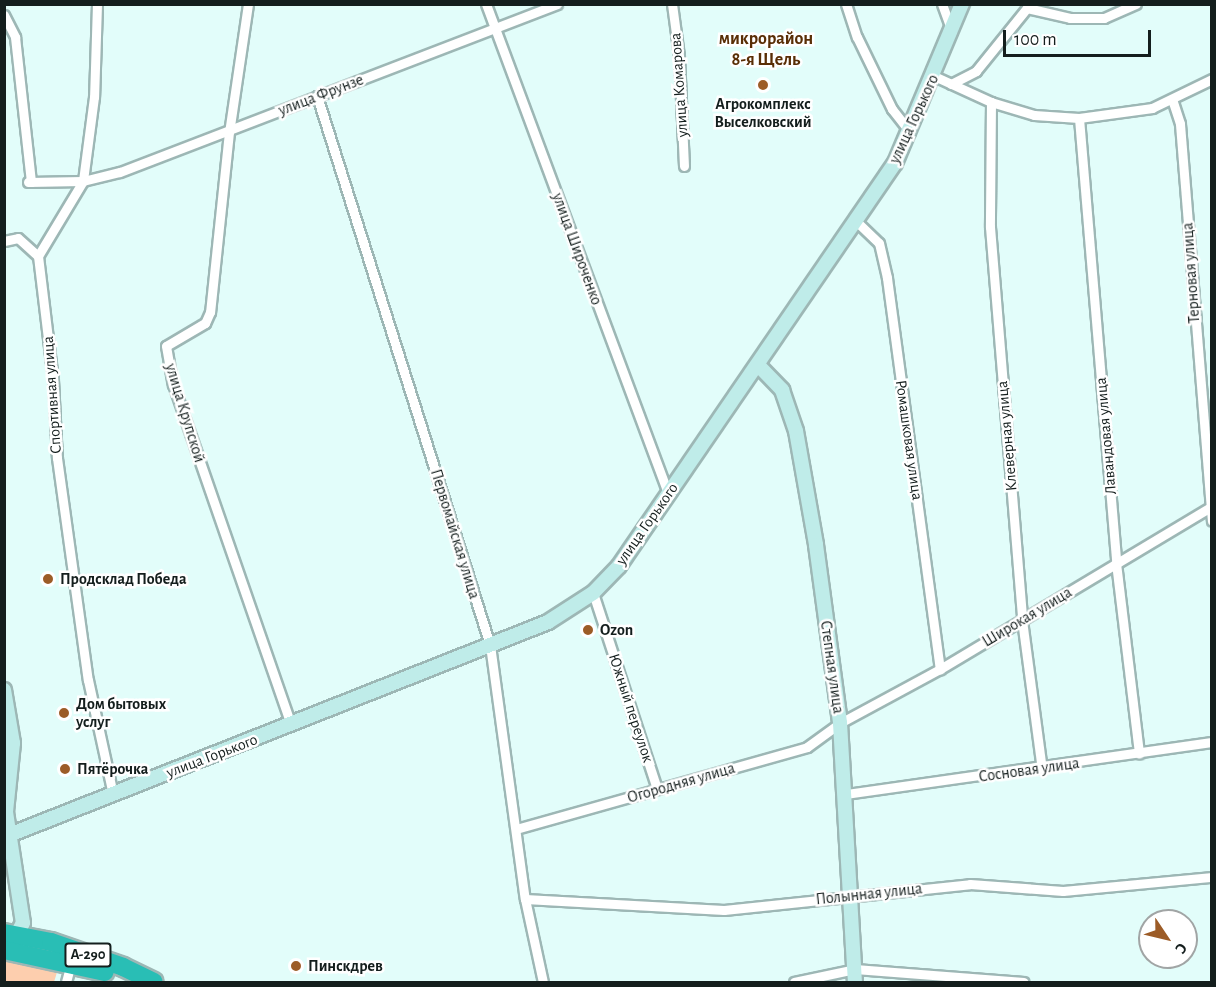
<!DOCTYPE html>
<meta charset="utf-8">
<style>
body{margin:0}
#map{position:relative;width:1216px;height:987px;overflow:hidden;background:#e2fdfa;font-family:"Alegreya Sans",sans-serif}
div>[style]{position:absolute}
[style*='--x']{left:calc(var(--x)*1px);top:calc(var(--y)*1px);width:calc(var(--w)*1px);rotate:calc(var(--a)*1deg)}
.green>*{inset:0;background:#fdceae}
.roads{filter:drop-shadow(2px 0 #9db7b5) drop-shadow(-2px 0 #9db7b5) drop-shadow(0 2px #9db7b5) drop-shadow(0 -2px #9db7b5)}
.street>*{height:9px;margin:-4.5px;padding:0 4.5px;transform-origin:4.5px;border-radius:4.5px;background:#fff}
.secondary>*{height:14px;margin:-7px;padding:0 7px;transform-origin:7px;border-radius:7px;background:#bfece9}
.highway>*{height:18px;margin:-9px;padding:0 9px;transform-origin:9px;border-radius:9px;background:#29beb5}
.dots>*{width:16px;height:16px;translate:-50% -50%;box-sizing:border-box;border:3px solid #fff;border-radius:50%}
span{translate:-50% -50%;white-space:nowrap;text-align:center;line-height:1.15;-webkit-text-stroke:5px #fff;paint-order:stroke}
.shield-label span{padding:2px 4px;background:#fff;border:2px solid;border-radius:4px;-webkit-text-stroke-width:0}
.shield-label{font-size:15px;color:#141e1d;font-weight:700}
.street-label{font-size:16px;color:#141e1d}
.poi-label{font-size:16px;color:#141e1d;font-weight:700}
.left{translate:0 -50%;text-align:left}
.neighbourhood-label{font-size:18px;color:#592e06;font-weight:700}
.frame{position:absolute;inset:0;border:6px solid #141e1d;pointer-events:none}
.north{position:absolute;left:1138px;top:909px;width:60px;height:60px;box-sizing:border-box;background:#fff;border:2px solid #a1a5a5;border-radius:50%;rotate:125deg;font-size:16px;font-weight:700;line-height:24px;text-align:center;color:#141e1d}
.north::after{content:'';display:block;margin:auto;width:21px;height:27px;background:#9c5c27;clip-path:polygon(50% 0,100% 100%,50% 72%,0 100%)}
.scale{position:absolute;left:1003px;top:30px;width:148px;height:27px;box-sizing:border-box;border:3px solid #141e1d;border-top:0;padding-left:8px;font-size:18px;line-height:21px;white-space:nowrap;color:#141e1d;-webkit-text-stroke:4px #fff;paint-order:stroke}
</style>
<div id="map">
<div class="green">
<div style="clip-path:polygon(4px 958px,58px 969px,54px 982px,5px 982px)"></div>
</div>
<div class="roads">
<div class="street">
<div style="--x:97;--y:4;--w:93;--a:91.8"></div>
<div style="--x:94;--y:97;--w:85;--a:97.5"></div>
<div style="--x:83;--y:181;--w:87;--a:121"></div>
<div style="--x:38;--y:256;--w:125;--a:83.1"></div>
<div style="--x:53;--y:380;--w:78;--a:87.1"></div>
<div style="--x:57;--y:458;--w:224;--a:82.1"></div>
<div style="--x:88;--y:680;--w:118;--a:77.7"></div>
<div style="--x:248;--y:4;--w:129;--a:98.4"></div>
<div style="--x:229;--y:132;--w:181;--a:96"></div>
<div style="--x:210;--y:312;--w:12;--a:114"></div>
<div style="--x:205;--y:323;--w:45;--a:149.5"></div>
<div style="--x:166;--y:346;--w:39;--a:80"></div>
<div style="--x:173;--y:384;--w:361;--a:70.9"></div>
<div style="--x:486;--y:4;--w:522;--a:69.59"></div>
<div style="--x:672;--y:4;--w:52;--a:82.3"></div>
<div style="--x:679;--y:56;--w:110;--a:87.4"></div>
<div style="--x:846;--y:4;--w:35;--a:72"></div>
<div style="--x:857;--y:37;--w:80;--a:64.1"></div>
<div style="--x:892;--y:109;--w:29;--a:52"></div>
<div style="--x:942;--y:4;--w:29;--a:70"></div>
<div style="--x:1027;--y:8;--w:44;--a:13.1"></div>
<div style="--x:1070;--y:18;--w:34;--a:0"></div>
<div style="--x:1104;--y:18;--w:35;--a:-24"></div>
<div style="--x:4;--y:15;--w:25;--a:63"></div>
<div style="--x:15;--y:37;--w:146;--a:83.7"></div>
<div style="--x:934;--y:76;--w:63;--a:24.5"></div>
<div style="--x:991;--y:102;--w:45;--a:16.8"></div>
<div style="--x:1034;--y:115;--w:45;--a:3.8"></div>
<div style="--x:1079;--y:118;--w:74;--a:-7.8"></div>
<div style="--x:1152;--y:108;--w:67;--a:-25.8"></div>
<div style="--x:951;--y:84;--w:28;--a:-27"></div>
<div style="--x:976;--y:71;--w:86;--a:-51.1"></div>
<div style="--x:317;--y:96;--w:576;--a:72.51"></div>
<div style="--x:490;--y:645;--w:256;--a:82.2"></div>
<div style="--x:525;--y:899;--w:85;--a:77.8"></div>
<div style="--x:1172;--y:99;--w:26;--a:72"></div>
<div style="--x:1180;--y:124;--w:398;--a:85.4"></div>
<div style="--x:991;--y:102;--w:125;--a:90.5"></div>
<div style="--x:990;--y:227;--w:394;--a:85.3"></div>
<div style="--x:1022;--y:620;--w:150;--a:82.4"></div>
<div style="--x:1079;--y:118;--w:447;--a:85.2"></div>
<div style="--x:1116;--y:563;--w:192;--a:83.1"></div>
<div style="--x:28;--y:182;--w:55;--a:-1"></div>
<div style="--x:83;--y:181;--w:38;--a:-14"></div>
<div style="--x:120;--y:172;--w:468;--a:-21"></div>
<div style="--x:857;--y:222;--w:30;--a:44"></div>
<div style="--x:879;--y:243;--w:36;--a:77"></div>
<div style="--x:887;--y:278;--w:395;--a:82.3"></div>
<div style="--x:4;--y:241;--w:14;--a:-12"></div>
<div style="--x:18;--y:238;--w:27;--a:42"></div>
<div style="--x:593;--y:593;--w:206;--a:71.9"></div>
<div style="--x:846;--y:794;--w:370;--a:-8.1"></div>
<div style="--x:516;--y:829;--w:302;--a:-15.7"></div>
<div style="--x:807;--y:747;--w:41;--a:-36"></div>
<div style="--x:840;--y:723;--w:114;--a:-28.4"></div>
<div style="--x:940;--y:669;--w:317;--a:-30.9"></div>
<div style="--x:525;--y:899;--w:199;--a:3.2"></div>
<div style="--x:724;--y:910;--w:247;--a:-6"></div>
<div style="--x:970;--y:884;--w:93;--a:4.3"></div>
<div style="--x:1063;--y:891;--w:150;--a:-5.4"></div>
<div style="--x:66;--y:982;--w:20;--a:-75"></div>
<div style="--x:794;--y:982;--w:62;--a:-12"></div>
<div style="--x:855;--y:969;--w:169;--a:4.4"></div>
</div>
<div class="secondary">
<div style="--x:758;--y:365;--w:35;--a:46"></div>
<div style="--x:782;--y:390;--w:43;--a:71.1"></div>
<div style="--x:796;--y:431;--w:116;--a:80"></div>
<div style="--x:816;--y:545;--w:180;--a:82.3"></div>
<div style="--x:840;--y:723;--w:259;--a:86.7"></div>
<div style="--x:4;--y:690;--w:54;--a:80.4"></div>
<div style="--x:13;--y:743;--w:69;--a:95.8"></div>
<div style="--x:6;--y:812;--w:112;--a:81.3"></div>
<div style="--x:23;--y:923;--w:21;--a:119"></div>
<div style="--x:4;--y:837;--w:585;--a:-21.56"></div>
<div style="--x:548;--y:622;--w:54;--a:-32.8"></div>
<div style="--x:593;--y:593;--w:37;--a:-46"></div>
<div style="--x:619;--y:566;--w:488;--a:-55.6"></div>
<div style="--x:895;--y:163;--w:173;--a:-67.2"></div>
</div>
<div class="highway">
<div style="--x:4;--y:933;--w:48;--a:10.8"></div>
<div style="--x:51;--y:942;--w:76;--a:19.1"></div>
<div style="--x:123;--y:967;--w:34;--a:26"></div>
<div style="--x:4;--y:950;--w:103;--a:12.3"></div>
</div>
</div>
<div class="dots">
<div style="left:763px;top:85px;background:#9c5c27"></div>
<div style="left:48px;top:579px;background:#9c5c27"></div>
<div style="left:588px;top:630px;background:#9c5c27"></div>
<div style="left:64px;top:713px;background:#9c5c27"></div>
<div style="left:65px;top:769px;background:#9c5c27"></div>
<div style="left:296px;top:966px;background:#9c5c27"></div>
</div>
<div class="shield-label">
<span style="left:88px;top:955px">А-290</span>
</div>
<div class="street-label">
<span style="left:679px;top:85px;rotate:-94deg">улица Комарова</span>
<span style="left:321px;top:95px;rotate:-21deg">улица Фрунзе</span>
<span style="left:914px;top:119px;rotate:-65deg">улица Горького</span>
<span style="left:577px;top:249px;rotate:70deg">улица Широченко</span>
<span style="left:1191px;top:273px;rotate:-94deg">Терновая улица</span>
<span style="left:52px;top:395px;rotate:-94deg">Спортивная улица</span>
<span style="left:185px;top:413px;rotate:73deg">улица Крупской</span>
<span style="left:1007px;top:436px;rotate:-95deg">Клеверная улица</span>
<span style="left:1106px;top:436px;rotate:-95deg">Лавандовая улица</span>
<span style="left:909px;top:440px;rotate:82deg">Ромашковая улица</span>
<span style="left:647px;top:524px;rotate:-55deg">улица Горького</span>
<span style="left:455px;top:534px;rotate:73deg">Первомайская улица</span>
<span style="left:1027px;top:617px;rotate:-31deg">Широкая улица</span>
<span style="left:832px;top:667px;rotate:82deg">Степная улица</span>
<span style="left:631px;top:708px;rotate:72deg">Южный переулок</span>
<span style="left:212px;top:756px;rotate:-21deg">улица Горького</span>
<span style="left:1029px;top:770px;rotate:-8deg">Сосновая улица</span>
<span style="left:681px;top:783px;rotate:-16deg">Огородняя улица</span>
<span style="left:869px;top:894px;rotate:-6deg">Полынная улица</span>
</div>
<div class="poi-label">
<span style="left:763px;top:113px">Агрокомплекс<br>Выселковский</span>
<span class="left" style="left:60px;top:579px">Продсклад Победа</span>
<span class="left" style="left:600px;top:630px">Ozon</span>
<span class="left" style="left:76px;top:713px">Дом бытовых<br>услуг</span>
<span class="left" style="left:77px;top:769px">Пятёрочка</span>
<span class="left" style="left:308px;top:966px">Пинскдрев</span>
</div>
<div class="neighbourhood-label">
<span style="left:766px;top:50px">микрорайон<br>8-я Щель</span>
</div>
<div class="frame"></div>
<div class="north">С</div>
<div class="scale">100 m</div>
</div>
